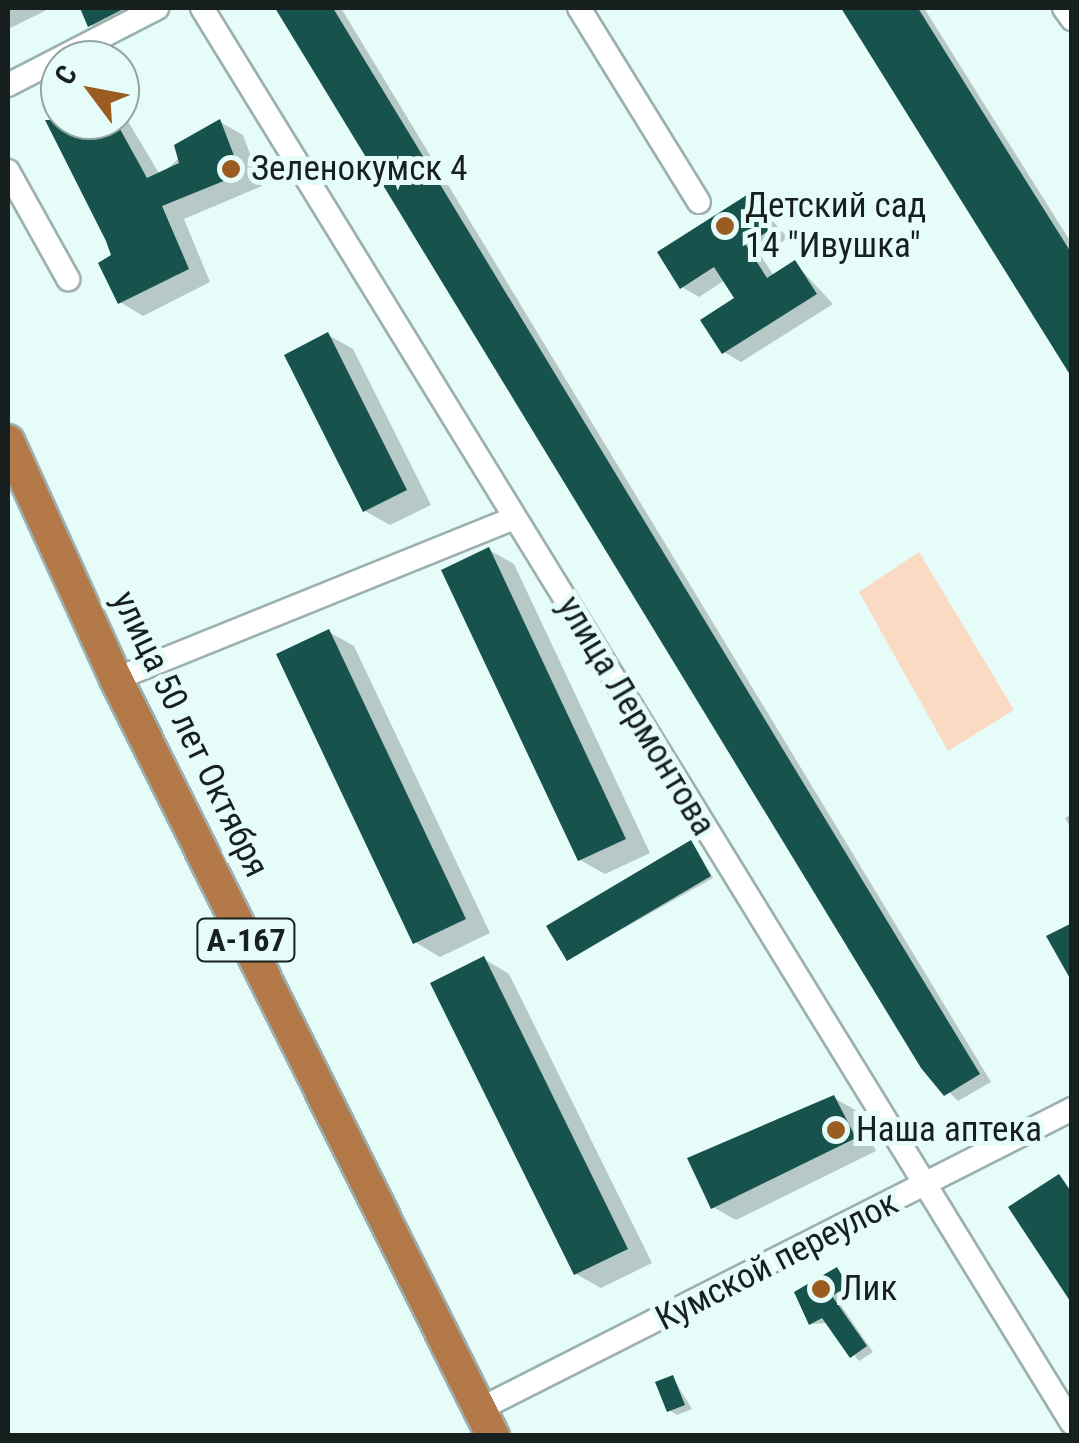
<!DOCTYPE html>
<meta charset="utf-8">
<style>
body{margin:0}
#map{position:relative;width:1079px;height:1443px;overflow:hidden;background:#e5fcf9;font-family:"Roboto Condensed",sans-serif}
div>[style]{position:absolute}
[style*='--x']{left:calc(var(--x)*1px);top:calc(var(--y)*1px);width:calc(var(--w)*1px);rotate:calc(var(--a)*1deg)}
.green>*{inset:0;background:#fadac2}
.shadow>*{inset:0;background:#0003}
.building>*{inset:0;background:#18524d}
.roads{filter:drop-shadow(2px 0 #9cb1af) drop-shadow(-2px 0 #9cb1af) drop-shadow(0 2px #9cb1af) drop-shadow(0 -2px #9cb1af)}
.minor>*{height:22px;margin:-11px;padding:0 11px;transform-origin:11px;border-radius:11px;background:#fff}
.highway>*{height:32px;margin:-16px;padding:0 16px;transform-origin:16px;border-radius:16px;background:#b47948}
.dots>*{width:28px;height:28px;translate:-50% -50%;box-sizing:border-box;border:5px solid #e5fcf9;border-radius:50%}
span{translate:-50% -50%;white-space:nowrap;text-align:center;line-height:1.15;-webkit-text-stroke:10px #e5fcf9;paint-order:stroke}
.shield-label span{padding:2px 8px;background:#e5fcf9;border:2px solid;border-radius:8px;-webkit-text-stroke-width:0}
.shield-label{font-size:32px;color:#18201f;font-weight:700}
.poi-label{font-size:35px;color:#18201f}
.left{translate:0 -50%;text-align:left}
.street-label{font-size:35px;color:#18201f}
.frame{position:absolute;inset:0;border:10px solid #18201f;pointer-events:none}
.north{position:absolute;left:40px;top:40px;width:100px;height:100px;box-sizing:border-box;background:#e5fcf9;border:2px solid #93a4a2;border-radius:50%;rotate:302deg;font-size:28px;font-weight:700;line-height:40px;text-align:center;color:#18201f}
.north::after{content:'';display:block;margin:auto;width:35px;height:45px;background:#9a5c21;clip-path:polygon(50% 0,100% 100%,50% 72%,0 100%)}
</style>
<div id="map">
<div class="green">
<div style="clip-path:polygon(919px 552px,1014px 710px,948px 751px,859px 592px)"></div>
</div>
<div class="shadow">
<div style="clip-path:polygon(8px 8px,44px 8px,45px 11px,8px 29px)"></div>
<div style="clip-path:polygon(82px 8px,132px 8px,93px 27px)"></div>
<div style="clip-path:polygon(280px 8px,341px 8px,991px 1082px,958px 1101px,923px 1066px)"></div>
<div style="clip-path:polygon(844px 8px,924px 8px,1072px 244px,1072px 373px)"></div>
<div style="clip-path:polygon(120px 108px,160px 175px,220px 122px,243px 135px,262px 186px,184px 219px,210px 282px,143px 316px,120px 302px,114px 256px,50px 124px,120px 120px)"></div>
<div style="clip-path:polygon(750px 196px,788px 238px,761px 256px,774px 276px,795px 263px,833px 304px,741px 362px,724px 352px,737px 299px,725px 280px,699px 297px,682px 287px)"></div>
<div style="clip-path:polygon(328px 335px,353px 349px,431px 505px,390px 525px,365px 511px)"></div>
<div style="clip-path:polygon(489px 550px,514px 564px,650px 853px,605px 874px,580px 860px)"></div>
<div style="clip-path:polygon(329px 632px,354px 646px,490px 933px,440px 957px,415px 942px)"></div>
<div style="clip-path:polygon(1072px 814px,1072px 831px,1065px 818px)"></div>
<div style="clip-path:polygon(694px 845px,713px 878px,569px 959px)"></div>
<div style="clip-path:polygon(484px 959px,509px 974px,652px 1263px,601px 1288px,576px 1274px)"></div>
<div style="clip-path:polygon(834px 1098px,857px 1111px,876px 1151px,736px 1220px,713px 1207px,690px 1160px)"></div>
<div style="clip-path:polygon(837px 1269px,855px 1291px,838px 1301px,873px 1352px,859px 1361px,828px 1323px,811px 1324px)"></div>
<div style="clip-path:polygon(673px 1378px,692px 1409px,677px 1415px,669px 1410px)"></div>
</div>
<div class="building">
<div style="clip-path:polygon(80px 8px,125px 8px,88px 27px)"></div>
<div style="clip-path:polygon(275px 8px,333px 8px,980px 1074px,944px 1096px,921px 1068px)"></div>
<div style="clip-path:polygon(841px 8px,918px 8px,999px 138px,1072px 254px,1072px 378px)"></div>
<div style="clip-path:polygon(220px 119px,241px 174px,162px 206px,189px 269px,118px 304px,98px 263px,111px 255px,106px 241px,45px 120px,115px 120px,147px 178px,179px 163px,174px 145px)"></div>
<div style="clip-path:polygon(750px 193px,773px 228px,746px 245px,767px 278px,795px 260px,817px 294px,722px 354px,700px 320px,734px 298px,714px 267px,680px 289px,657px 252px)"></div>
<div style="clip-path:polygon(328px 332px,407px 490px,363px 512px,284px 355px)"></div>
<div style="clip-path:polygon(489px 547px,626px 839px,578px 861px,441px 570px)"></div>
<div style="clip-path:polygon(329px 629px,466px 919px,413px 944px,276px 654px)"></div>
<div style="clip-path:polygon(691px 840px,711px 876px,567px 961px,546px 926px)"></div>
<div style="clip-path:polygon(1072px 923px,1072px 982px,1046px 936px)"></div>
<div style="clip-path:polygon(484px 956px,628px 1249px,574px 1275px,430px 983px)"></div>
<div style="clip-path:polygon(834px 1095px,856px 1138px,711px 1209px,687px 1158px)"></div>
<div style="clip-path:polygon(1059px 1174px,1072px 1193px,1072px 1304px,1008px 1207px)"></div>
<div style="clip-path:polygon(837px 1267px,848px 1286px,832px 1296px,867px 1346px,850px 1358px,822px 1318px,809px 1325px,794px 1292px)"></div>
<div style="clip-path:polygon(673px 1375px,685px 1405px,667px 1412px,655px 1382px)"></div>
</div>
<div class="roads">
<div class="minor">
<div style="--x:202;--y:8;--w:1661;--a:58.42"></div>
<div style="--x:579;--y:8;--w:228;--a:58.3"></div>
<div style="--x:1064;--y:8;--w:14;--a:54"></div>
<div style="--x:8;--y:85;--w:168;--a:-27.3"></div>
<div style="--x:8;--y:171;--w:124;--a:60.9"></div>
<div style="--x:116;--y:679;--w:429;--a:-22"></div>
<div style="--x:480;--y:1409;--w:664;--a:-26.87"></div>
</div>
<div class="highway">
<div style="--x:8;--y:441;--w:261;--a:65.6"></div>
<div style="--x:116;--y:679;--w:846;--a:63.53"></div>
</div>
</div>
<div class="dots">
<div style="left:231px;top:169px;background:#9a5c21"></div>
<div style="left:725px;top:226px;background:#9a5c21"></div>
<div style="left:836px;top:1130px;background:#9a5c21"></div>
<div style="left:821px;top:1289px;background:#9a5c21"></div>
</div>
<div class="shield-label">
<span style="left:246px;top:940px">А-167</span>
</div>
<div class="poi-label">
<span class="left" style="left:251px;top:169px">Зеленокумск 4</span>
<span class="left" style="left:745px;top:226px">Детский сад<br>14 "Ивушка"</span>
<span class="left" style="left:856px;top:1130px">Наша аптека</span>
<span class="left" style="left:841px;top:1289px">Лик</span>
</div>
<div class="street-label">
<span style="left:636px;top:716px;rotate:59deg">улица Лермонтова</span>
<span style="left:190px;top:734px;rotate:64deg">улица 50 лет Октября</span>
<span style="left:777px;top:1261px;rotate:-27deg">Кумской переулок</span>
</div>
<div class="frame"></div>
<div class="north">С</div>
</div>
